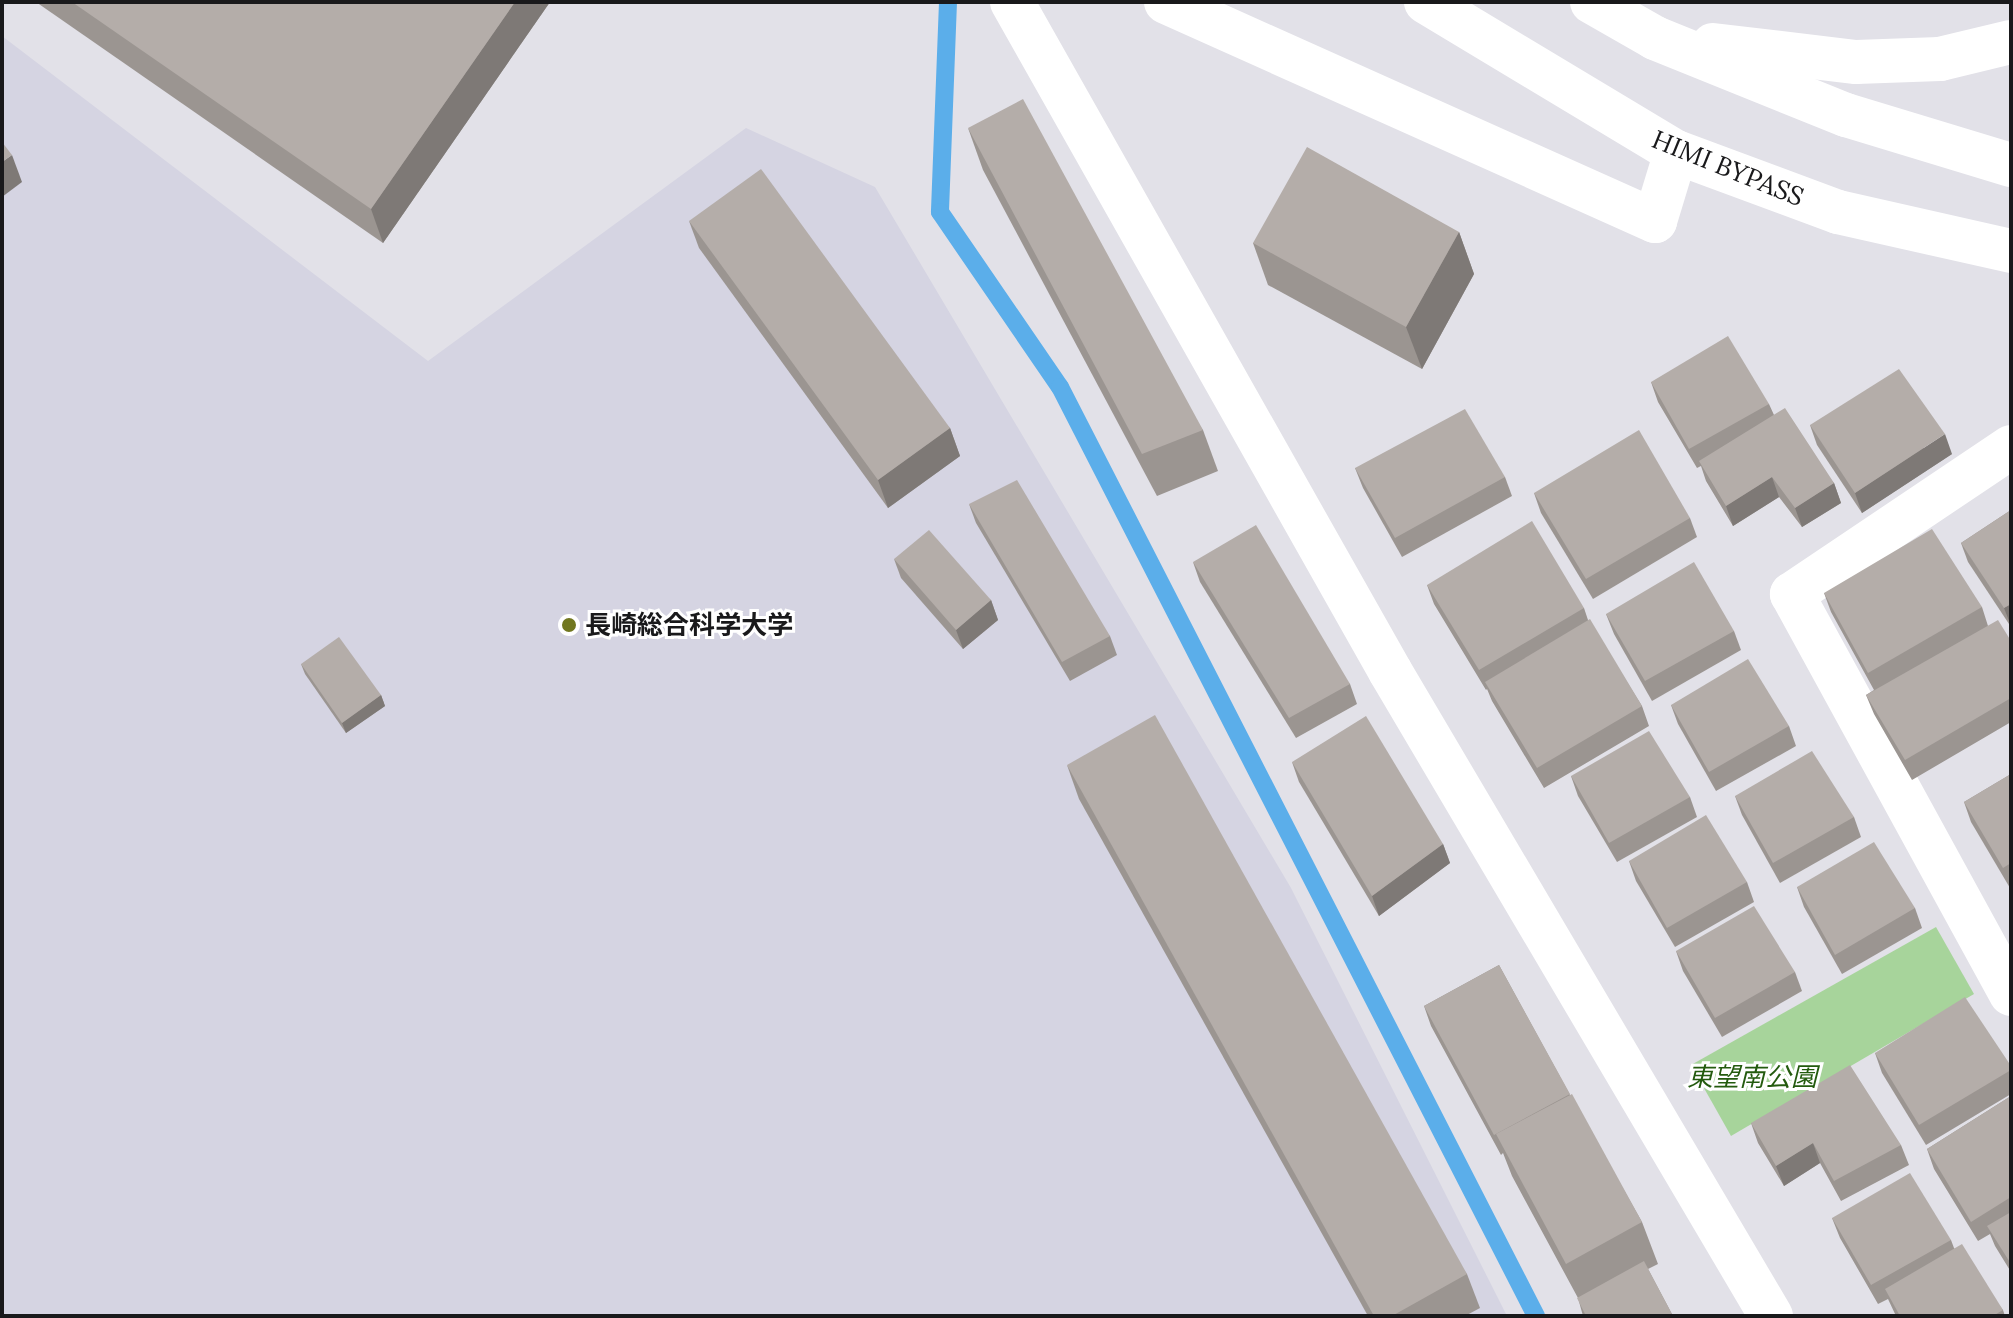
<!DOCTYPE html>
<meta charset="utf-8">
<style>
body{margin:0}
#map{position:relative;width:2013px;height:1318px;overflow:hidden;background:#e2e1e8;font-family:Lora,"Noto Sans JP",serif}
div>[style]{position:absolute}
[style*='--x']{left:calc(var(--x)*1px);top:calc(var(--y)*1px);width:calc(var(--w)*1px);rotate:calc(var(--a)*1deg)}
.built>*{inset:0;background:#d5d4e2}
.green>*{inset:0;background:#a7d49b}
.stream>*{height:18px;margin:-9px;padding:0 9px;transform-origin:9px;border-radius:9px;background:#5baeea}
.minor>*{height:44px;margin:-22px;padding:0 22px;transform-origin:22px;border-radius:22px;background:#fff}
.tertiary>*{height:44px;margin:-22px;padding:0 22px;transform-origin:22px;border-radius:22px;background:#fff}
.trunk>*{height:44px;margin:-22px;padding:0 22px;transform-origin:22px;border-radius:22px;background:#fff}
.wall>*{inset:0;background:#9b9591}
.shaded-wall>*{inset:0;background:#7e7976}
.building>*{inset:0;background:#b4ada9}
.dots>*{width:22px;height:22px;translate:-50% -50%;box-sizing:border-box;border:4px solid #fff;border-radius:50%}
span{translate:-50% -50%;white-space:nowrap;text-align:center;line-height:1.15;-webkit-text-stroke:6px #fff;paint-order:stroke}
.street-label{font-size:26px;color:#19191b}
.poi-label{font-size:26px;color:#19191b;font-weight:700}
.left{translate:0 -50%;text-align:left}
.park-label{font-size:26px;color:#245b0f;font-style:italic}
.frame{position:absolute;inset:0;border:4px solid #19191b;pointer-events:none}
</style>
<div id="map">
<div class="built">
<div style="clip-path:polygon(2px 36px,428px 361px,746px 128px,875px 187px,1291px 888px,1507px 1316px,2px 1316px)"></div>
</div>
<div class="green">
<div style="clip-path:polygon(1936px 927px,1974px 994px,1731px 1136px,1691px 1065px)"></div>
</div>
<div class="stream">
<div style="--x:948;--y:2;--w:210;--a:92.2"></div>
<div style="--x:940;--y:212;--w:212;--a:55.6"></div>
<div style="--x:1060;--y:387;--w:1044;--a:62.87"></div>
</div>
<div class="minor">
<div style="--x:1166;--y:2;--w:536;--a:24.13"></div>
<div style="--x:1655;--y:221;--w:72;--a:-73.1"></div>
<div style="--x:2011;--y:447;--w:264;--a:146.1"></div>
<div style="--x:1792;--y:594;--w:456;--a:61.3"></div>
</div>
<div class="tertiary">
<div style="--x:1012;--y:2;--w:768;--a:60.53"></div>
<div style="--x:1390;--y:671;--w:749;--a:59.43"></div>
</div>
<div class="trunk">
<div style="--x:1426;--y:2;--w:292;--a:31"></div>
<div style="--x:1676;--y:152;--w:173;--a:20.3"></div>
<div style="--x:1838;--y:212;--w:177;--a:12.7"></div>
<div style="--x:1592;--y:2;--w:73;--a:29.7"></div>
<div style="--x:1655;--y:38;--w:206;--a:22"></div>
<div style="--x:1846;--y:115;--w:172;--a:16.9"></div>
<div style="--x:1713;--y:45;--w:144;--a:6.8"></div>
<div style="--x:1856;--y:62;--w:84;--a:-2"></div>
<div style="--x:1940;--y:59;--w:73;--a:-13.5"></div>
</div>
<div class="wall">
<div style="clip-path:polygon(36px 2px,550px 2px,383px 243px)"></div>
<div style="clip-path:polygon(968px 128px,1203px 430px,1218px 471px,1157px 496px,983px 170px)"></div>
<div style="clip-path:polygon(689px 221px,950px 428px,960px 456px,888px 508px,699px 248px)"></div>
<div style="clip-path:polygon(1459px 232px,1474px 274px,1422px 369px,1268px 285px,1253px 243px)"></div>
<div style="clip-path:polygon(1651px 382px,1769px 404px,1774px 415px,1834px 483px,1841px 503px,1802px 527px,1779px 497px,1733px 526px,1706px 481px,1701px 466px,1697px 468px,1658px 402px)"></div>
<div style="clip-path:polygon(1810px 425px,1952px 454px,1862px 513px,1817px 445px)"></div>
<div style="clip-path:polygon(1355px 468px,1505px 477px,1512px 496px,1402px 557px,1363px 488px)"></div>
<div style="clip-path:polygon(1534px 493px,1690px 518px,1697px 537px,1593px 599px,1541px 513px)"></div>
<div style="clip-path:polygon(969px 504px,1110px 636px,1117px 655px,1070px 681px,976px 523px)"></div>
<div style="clip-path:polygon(2011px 510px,2011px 627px,1968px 562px,1961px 543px)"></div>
<div style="clip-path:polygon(894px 559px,991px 600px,998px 620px,963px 649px,901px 578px)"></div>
<div style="clip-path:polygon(1193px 562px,1350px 684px,1357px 704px,1296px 738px,1200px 582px)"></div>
<div style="clip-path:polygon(1427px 585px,1584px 608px,1588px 620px,1642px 706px,1649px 726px,1544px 788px,1492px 701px,1487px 689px,1486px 690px,1434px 604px)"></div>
<div style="clip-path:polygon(1824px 593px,1982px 607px,1988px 626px,2011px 641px,2011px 722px,1912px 780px,1874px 714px,1866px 695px,1874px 690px,1831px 612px)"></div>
<div style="clip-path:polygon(1606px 614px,1734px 631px,1741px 650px,1652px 701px,1614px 634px)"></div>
<div style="clip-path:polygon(301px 664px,381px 695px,385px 706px,346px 733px,305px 674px)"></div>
<div style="clip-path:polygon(1671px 705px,1789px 726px,1796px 746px,1716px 791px,1678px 724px)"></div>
<div style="clip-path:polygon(1292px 762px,1443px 844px,1450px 863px,1379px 916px,1299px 782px)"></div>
<div style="clip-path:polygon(1067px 765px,1467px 1274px,1480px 1308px,1465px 1316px,1368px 1316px,1079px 799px)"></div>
<div style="clip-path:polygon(2011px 774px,2011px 887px,2010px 888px,1971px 822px,1964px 802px)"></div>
<div style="clip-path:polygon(1571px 776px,1690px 797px,1697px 817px,1617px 862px,1578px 796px)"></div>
<div style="clip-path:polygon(1735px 796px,1854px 817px,1861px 837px,1780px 883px,1742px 815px)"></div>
<div style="clip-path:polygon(1629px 861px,1747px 882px,1754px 902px,1675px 947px,1636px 881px)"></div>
<div style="clip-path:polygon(1797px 887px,1915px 908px,1922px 928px,1842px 974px,1804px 907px)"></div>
<div style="clip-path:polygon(1676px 951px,1795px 972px,1802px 991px,1722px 1037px,1683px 971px)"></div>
<div style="clip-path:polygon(1499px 965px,1570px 1095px,1642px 1222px,1658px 1264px,1648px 1269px,1673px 1316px,1583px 1316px,1578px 1298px,1512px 1176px,1503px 1153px,1501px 1155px,1431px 1026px,1424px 1006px)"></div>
<div style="clip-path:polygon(1875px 1053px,2011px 1066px,2011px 1094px,1926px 1145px,1882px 1073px)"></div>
<div style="clip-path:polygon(2011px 1096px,2011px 1272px,1995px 1246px,1990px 1234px,1978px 1241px,1934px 1169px,1927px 1149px)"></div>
<div style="clip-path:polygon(1751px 1123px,1901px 1145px,1909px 1165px,1841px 1201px,1820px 1163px,1784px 1186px,1758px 1143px)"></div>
<div style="clip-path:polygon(1832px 1218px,1951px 1240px,1954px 1248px,2003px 1310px,2005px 1316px,1896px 1316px,1888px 1299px,1878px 1304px,1840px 1238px)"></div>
</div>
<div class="shaded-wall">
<div style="clip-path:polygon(515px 2px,550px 2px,383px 243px,371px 209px)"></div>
<div style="clip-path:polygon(12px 155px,22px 182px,2px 197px,2px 162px)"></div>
<div style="clip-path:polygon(1459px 232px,1474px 274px,1422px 369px,1406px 327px)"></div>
<div style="clip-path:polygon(950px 428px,960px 456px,888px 508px,878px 480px)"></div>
<div style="clip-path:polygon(1945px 434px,1952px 454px,1862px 513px,1855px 493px)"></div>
<div style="clip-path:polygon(1772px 477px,1779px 497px,1733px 526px,1726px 506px)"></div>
<div style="clip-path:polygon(1834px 483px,1841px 503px,1802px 527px,1795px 508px)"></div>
<div style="clip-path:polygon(991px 600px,998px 620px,963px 649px,956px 630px)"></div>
<div style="clip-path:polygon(2011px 604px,2011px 626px,2004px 608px)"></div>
<div style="clip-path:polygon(381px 695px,385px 706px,346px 733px,342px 723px)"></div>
<div style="clip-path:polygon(1443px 844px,1450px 863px,1379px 916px,1372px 896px)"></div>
<div style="clip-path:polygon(1813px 1143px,1820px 1163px,1784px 1186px,1776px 1166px)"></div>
</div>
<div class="building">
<div style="clip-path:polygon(72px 2px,515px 2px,371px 209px)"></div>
<div style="clip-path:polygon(1023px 99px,1203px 430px,1142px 454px,968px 128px)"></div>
<div style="clip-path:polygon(2px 142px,12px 155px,2px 162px)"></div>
<div style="clip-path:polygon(1307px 147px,1459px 232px,1406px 327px,1253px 243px)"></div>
<div style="clip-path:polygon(761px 169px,950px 428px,878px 480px,689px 221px)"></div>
<div style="clip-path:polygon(1728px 336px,1769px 404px,1689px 449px,1651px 382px)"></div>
<div style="clip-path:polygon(1899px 369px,1945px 434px,1855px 493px,1810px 425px)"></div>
<div style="clip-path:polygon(1785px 408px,1834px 483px,1795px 508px,1772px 477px,1726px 506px,1699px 461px)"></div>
<div style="clip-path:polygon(1465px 409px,1505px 477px,1395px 538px,1355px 468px)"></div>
<div style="clip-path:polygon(1639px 430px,1690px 518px,1586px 579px,1534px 493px)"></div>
<div style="clip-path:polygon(1017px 480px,1110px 636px,1062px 662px,969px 504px)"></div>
<div style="clip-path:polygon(2011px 510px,2011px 604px,2004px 608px,1961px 543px)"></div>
<div style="clip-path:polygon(1532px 521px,1584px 608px,1479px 670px,1427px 585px)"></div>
<div style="clip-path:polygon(1256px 525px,1350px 684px,1289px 718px,1193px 562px)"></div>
<div style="clip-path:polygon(1932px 529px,1982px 607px,1868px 673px,1824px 593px)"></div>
<div style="clip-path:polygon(929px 530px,991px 600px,956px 630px,894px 559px)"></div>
<div style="clip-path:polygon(1694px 562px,1734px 631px,1645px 681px,1606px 614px)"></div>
<div style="clip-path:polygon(1590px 619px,1642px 706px,1537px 768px,1485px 682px)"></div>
<div style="clip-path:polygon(1998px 620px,2011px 641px,2011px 698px,1905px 760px,1866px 695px)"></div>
<div style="clip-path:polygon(339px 637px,381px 695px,342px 723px,301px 664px)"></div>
<div style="clip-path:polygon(1748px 659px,1789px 726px,1709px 772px,1671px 705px)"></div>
<div style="clip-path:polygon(1155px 715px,1467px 1274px,1392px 1316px,1374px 1316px,1067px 765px)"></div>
<div style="clip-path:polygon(1366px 716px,1443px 844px,1372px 896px,1292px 762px)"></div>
<div style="clip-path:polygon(1649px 731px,1690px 797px,1609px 843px,1571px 776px)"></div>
<div style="clip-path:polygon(1812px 751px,1854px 817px,1773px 863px,1735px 796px)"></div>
<div style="clip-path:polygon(2011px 774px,2011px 863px,2003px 868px,1964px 802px)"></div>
<div style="clip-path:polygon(1706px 815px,1747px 882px,1667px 928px,1629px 861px)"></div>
<div style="clip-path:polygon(1874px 842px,1915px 908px,1835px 955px,1797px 887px)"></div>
<div style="clip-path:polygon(1754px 906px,1795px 972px,1715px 1018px,1676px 951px)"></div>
<div style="clip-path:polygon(1499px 965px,1570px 1094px,1494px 1135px,1424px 1006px)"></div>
<div style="clip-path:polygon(1965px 997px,2011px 1066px,2011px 1070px,1919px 1125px,1875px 1053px)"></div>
<div style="clip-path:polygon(1850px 1065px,1901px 1145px,1834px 1181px,1813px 1143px,1776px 1166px,1751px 1123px)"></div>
<div style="clip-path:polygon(1572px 1094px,1642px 1222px,1566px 1264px,1496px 1134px)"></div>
<div style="clip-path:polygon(2011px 1096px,2011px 1197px,1971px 1222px,1927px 1149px)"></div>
<div style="clip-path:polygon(1910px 1173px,1951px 1240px,1871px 1285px,1832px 1218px)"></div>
<div style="clip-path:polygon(2011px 1212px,2011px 1264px,1987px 1226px)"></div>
<div style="clip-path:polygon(1962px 1244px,2003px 1310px,1993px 1316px,1900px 1316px,1885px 1289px)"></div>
<div style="clip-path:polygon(1644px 1261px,1673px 1316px,1586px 1316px,1577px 1298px)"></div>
</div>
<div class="dots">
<div style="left:569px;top:625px;background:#71771f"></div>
</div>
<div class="street-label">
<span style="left:1728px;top:168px;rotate:22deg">HIMI BYPASS</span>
</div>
<div class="poi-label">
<span class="left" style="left:585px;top:625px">長崎総合科学大学</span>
</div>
<div class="park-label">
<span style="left:1752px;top:1077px">東望南公園</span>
</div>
<div class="frame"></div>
</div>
